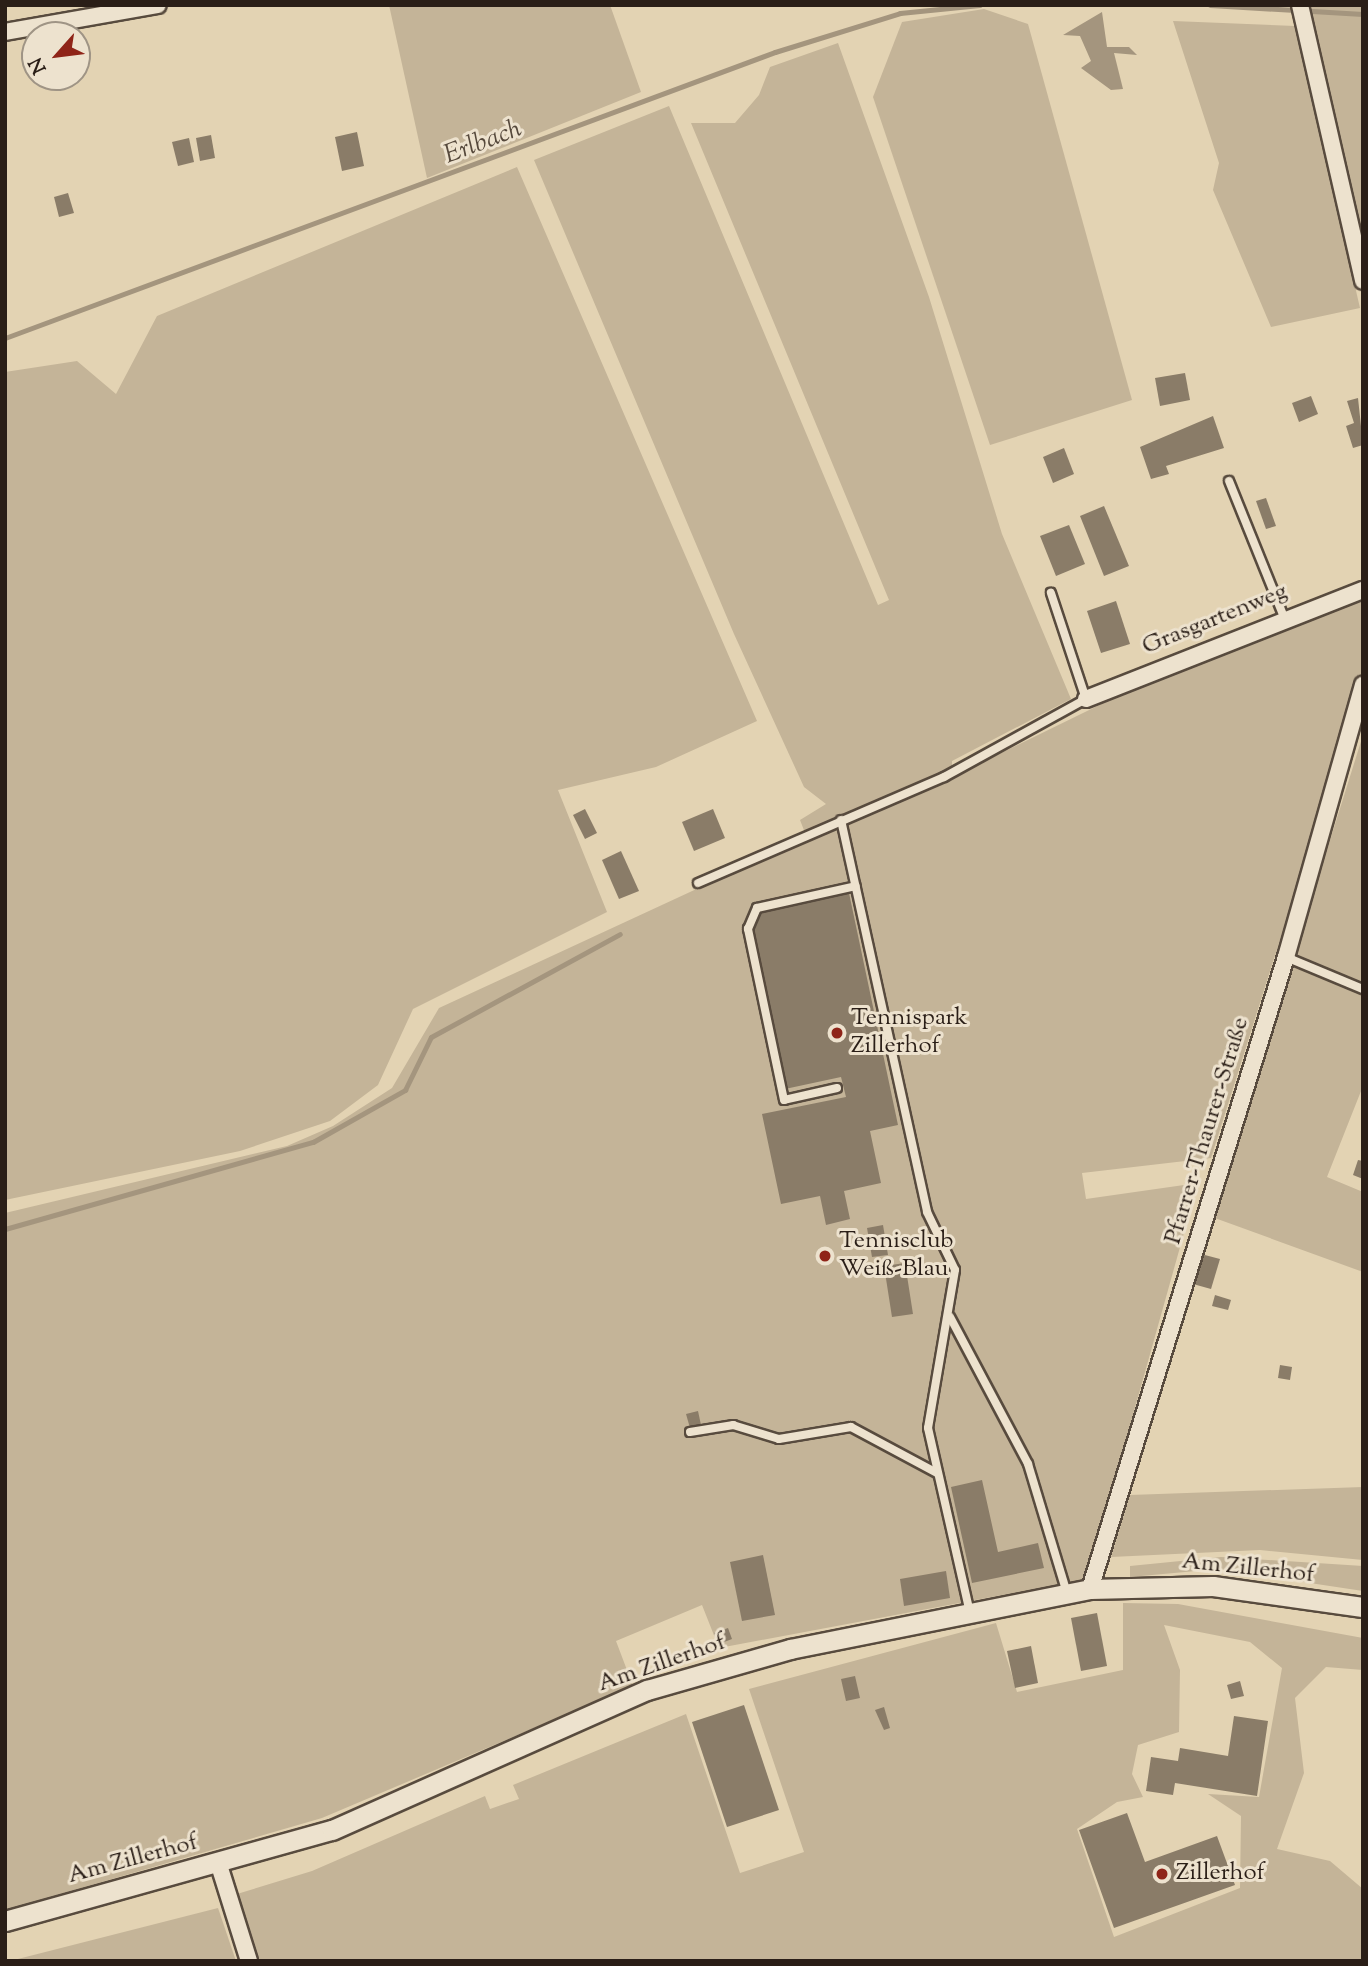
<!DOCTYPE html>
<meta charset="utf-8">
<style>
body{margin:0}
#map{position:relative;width:1368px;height:1966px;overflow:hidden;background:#e3d3b3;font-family:"Sorts Mill Goudy",serif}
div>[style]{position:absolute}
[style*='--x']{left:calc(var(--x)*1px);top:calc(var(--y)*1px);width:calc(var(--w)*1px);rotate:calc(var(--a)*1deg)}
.green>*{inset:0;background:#c4b498}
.water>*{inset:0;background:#a4957e}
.stream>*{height:5px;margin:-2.5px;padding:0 2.5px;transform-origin:2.5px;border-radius:2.5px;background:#a4957e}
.building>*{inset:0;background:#8a7c68}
.roads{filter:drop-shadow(2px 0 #584b3e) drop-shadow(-2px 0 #584b3e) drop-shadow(0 2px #584b3e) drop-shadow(0 -2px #584b3e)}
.service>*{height:8px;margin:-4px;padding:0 4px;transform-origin:4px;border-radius:4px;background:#ede2ce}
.minor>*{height:16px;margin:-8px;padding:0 8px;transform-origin:8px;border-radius:8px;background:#ede2ce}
.tertiary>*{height:19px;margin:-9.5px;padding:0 9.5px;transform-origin:9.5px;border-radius:9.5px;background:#ede2ce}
.dots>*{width:19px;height:19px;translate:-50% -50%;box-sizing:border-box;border:4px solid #ede2ce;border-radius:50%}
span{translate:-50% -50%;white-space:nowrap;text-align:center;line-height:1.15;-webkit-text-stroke:6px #ede2ce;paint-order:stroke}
.street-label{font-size:24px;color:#2a1e17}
.poi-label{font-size:24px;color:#2a1e17}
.left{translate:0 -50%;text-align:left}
.water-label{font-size:26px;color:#55483b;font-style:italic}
.frame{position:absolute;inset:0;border:7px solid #2a1e17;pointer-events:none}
.north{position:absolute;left:21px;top:21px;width:70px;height:70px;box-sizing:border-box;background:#ede2ce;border:2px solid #9f9485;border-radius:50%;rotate:242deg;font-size:19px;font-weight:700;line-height:28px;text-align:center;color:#2a1e17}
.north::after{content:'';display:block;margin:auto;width:24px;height:32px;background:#8f2418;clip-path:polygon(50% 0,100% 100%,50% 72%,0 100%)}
</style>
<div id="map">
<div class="green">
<div style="clip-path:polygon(389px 5px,610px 5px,641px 92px,427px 178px)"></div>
<div style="clip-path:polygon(1305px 5px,1363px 5px,1363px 252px)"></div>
<div style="clip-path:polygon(984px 9px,1028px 24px,1132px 400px,990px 445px,873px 97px,902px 22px)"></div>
<div style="clip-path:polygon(1173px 21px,1295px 26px,1360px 308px,1271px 327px,1213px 190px,1219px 163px)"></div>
<div style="clip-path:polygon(838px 43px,929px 297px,1002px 534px,1071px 699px,952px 761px,952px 777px,1173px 669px,1363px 601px,1363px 677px,1211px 1158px,1082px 1173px,1086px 1199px,1198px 1183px,1087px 1579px,719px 1648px,702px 1605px,616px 1641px,633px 1686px,322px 1818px,5px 1910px,5px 1213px,287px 1146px,333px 1126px,392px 1088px,439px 1008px,807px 838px,800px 820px,826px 804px,804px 787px,734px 634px,534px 160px,669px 106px,878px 605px,889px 600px,691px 123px,735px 123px,759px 95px,770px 67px)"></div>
<div style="clip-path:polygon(517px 167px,757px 721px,656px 767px,558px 790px,607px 912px,413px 1009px,378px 1085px,330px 1121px,240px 1151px,5px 1200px,5px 372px,77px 361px,116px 394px,157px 316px)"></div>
<div style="clip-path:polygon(1363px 735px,1363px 1086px,1327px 1177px,1363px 1192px,1363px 1272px,1212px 1217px)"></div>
<div style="clip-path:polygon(1363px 1487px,1363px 1560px,1260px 1550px,1111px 1557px,1130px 1495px)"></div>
<div style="clip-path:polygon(1221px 1557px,1363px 1566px,1363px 1591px,1218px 1569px,1130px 1577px,1130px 1566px)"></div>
<div style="clip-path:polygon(evenodd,1123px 1603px,1178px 1604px,1363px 1638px,1363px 1670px,1326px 1667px,1295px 1698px,1304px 1773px,1277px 1849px,1330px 1861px,1363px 1889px,1363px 1961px,258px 1961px,237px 1894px,312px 1871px,485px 1796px,490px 1809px,519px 1799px,513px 1785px,686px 1714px,740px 1873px,804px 1852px,749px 1689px,996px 1623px,1017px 1692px,1123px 1670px,1123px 1603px,1164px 1625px,1250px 1642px,1282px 1668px,1259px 1797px,1208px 1794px,1241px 1816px,1240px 1888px,1114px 1937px,1077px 1829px,1117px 1802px,1143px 1797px,1132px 1774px,1138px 1745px,1179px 1732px,1180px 1670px,1164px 1625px)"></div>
<div style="clip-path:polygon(218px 1908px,236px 1961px,10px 1961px)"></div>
</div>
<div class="water">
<div style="clip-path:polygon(1102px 12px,1107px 47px,1129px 47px,1137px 55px,1114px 53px,1123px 89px,1111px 90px,1081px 68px,1091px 61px,1080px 36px,1063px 35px)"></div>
</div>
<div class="stream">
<div style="--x:1210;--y:5;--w:153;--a:3.4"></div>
<div style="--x:5;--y:338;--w:821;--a:-20.38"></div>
<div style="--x:775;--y:52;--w:131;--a:-17.3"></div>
<div style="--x:900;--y:13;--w:80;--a:-5.7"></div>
<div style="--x:5;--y:1229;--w:320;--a:-15.8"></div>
<div style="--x:313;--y:1142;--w:106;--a:-29.5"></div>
<div style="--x:405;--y:1090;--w:59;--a:-63.9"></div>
<div style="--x:431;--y:1037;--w:215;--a:-28.6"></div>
</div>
<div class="building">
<div style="clip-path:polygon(357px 132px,364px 166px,342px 171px,335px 137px)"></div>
<div style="clip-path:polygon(211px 135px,215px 158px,200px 161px,196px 138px)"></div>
<div style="clip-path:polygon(189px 138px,194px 162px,178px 166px,172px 142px)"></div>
<div style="clip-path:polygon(68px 193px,74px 213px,59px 217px,54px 197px)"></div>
<div style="clip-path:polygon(1185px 373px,1190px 400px,1160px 406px,1155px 378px)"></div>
<div style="clip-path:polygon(1311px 396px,1318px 414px,1299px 422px,1292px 403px)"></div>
<div style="clip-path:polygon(1358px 398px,1363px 445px,1353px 448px,1346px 426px,1354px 423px,1347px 401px)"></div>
<div style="clip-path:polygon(1213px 416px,1224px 448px,1166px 466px,1169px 474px,1151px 479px,1140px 447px)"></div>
<div style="clip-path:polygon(1064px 448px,1074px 474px,1053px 483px,1043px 457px)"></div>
<div style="clip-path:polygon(1266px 498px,1276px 526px,1266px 529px,1256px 501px)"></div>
<div style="clip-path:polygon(1104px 506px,1129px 566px,1104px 576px,1080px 516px)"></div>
<div style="clip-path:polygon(1069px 525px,1085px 564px,1056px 576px,1040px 536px)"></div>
<div style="clip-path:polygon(1116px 601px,1130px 644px,1101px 653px,1087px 611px)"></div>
<div style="clip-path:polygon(585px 809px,597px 833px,585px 839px,573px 815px)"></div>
<div style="clip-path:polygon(713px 809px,725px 838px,694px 851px,682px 822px)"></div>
<div style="clip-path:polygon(621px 851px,639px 891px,619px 899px,602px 860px)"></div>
<div style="clip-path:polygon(849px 893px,898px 1125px,870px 1131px,881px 1183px,844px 1191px,850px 1219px,826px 1225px,820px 1196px,781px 1204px,762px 1114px,846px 1097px,841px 1077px,785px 1089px,751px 925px,758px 912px)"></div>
<div style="clip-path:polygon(1358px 1160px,1363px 1161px,1363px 1179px,1353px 1175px)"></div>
<div style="clip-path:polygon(883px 1225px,888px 1255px,872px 1257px,867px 1228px)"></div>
<div style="clip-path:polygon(1201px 1254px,1220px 1259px,1211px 1289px,1193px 1284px)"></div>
<div style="clip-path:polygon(905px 1263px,913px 1314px,892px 1317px,884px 1266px)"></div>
<div style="clip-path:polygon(1215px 1295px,1231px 1300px,1228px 1310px,1212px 1306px)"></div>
<div style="clip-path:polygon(1280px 1365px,1292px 1367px,1290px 1380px,1278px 1378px)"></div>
<div style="clip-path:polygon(698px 1411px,701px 1425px,690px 1428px,686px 1414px)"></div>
<div style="clip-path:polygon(982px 1480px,998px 1552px,1038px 1543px,1044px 1568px,972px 1583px,951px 1487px)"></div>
<div style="clip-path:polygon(763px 1555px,775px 1615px,742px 1621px,730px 1562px)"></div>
<div style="clip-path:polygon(946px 1571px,950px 1598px,904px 1606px,900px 1579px)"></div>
<div style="clip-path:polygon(1097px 1613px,1107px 1666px,1081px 1671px,1071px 1618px)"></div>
<div style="clip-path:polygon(728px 1628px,732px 1639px,719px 1644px,714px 1633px)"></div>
<div style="clip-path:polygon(1031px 1646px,1038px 1683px,1015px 1688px,1007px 1651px)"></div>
<div style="clip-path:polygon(855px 1676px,860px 1698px,846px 1701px,841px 1679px)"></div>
<div style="clip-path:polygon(1240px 1681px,1244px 1696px,1231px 1699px,1227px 1685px)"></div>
<div style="clip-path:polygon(744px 1705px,779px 1810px,727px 1827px,692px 1722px)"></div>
<div style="clip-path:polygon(884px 1707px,890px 1728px,884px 1730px,875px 1710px)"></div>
<div style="clip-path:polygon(1234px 1716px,1268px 1721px,1257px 1796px,1175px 1783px,1173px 1795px,1146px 1791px,1151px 1757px,1178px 1761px,1180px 1748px,1228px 1756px)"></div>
<div style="clip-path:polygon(1127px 1813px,1145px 1862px,1217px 1836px,1235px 1885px,1114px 1928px,1079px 1830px)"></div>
</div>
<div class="roads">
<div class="service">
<div style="--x:1229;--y:481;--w:147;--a:68"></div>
<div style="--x:841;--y:820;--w:401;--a:77.6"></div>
<div style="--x:927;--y:1212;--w:64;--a:64.2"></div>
<div style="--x:955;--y:1270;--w:160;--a:99.7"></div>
<div style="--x:928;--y:1428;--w:190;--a:77.2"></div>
<div style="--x:698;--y:883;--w:268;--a:-23.3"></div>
<div style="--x:944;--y:777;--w:162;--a:-28.8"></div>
<div style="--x:1086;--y:699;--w:112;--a:-108.3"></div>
<div style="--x:1286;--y:957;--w:83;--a:22.6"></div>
<div style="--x:837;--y:1088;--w:54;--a:167.2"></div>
<div style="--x:784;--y:1100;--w:175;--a:-101.9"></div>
<div style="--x:748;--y:929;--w:23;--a:-67"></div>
<div style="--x:757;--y:908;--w:101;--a:-12.5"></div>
<div style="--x:950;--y:1317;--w:166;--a:62"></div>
<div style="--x:1028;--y:1464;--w:135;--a:73.2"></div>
<div style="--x:690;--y:1432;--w:44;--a:-9.2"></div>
<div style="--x:733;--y:1425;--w:48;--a:16.9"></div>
<div style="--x:779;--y:1439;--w:73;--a:-9.5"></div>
<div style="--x:851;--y:1427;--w:98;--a:28.1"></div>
</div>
<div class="minor">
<div style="--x:1300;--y:5;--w:283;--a:77.1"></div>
<div style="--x:5;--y:32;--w:155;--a:-10"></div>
<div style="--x:1086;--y:699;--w:298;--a:-21.5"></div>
<div style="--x:1090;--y:1589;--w:662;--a:-72.77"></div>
<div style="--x:1286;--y:957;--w:283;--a:-74.2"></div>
<div style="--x:218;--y:1862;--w:104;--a:72.6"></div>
</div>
<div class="tertiary">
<div style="--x:5;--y:1921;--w:339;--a:-15.6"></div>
<div style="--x:332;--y:1830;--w:345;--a:-24"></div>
<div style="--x:647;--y:1690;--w:149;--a:-16"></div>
<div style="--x:790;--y:1649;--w:306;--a:-11.3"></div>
<div style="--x:1090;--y:1589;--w:123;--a:-1.4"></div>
<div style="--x:1213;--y:1586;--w:151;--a:8"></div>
</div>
</div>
<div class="dots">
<div style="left:837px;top:1033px;background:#8f2418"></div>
<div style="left:825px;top:1256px;background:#8f2418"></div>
<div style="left:1162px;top:1874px;background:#8f2418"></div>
</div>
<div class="street-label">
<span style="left:1215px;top:620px;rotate:-22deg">Grasgartenweg</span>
<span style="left:1208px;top:1131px;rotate:-73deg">Pfarrer-Thaurer-Straße</span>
<span style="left:1248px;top:1569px;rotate:6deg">Am Zillerhof</span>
<span style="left:662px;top:1664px;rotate:-19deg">Am Zillerhof</span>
<span style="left:133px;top:1860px;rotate:-15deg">Am Zillerhof</span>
</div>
<div class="poi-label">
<span class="left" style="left:851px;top:1033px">Tennispark<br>Zillerhof</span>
<span class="left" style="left:839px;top:1256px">Tennisclub<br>Weiß-Blau</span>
<span class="left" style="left:1176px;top:1874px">Zillerhof</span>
</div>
<div class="water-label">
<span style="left:483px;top:143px;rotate:-21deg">Erlbach</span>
</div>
<div class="frame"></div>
<div class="north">N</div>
</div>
